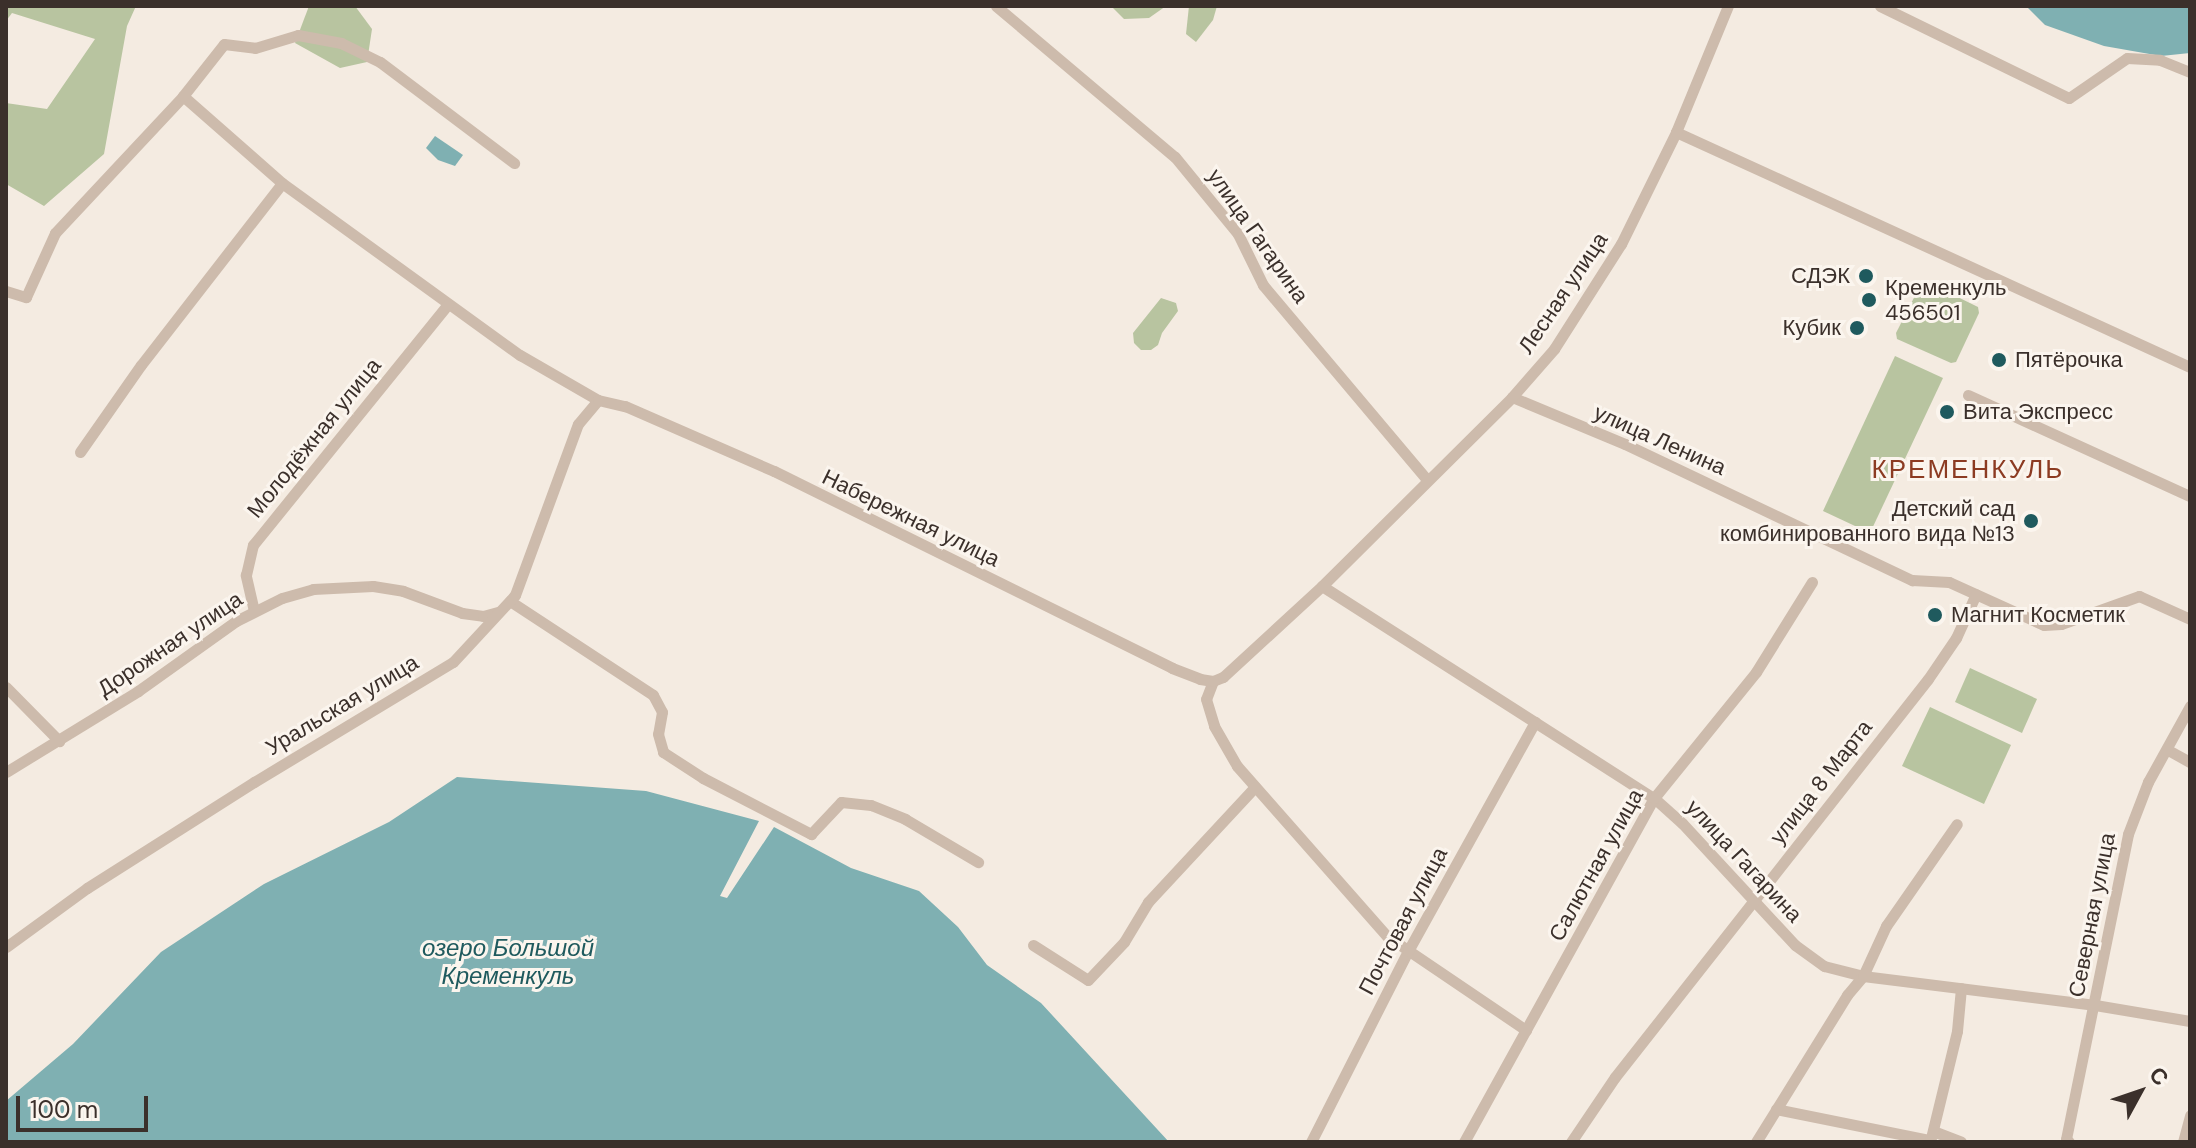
<!DOCTYPE html>
<meta charset="utf-8">
<style>
body{margin:0}
#map{position:relative;width:2196px;height:1148px;overflow:hidden;background:#f4ebe1;font-family:"DM Sans",sans-serif}
div>[style]{position:absolute}
[style*='--x']{left:calc(var(--x)*1px);top:calc(var(--y)*1px);width:calc(var(--w)*1px);rotate:calc(var(--a)*1deg)}
.green>*{inset:0;background:#b8c4a0}
.water>*{inset:0;background:#7fb0b2}
.minor>*{height:11px;margin:-5.5px;padding:0 5.5px;transform-origin:5.5px;border-radius:5.5px;background:#cdbbac}
.dots>*{width:22px;height:22px;translate:-50% -50%;box-sizing:border-box;border:4px solid #fbf5ee;border-radius:50%}
span{translate:-50% -50%;white-space:nowrap;text-align:center;line-height:1.15;-webkit-text-stroke:6px #fbf5ee;paint-order:stroke}
.street-label{font-size:22px;color:#3b302b}
.poi-label{font-size:22px;color:#3b302b}
.right{translate:-100% -50%;text-align:right}
.left{translate:0 -50%;text-align:left}
.water-label{font-size:24px;color:#1f5a5e;font-style:italic}
.quarter-label{font-size:26px;color:#8c3b22;letter-spacing:2px}
.frame{position:absolute;inset:0;border:8px solid #3b302b;pointer-events:none}
.north{position:absolute;left:2100px;top:1052px;width:80px;height:80px;-webkit-text-stroke:6px #fbf5ee;paint-order:stroke;rotate:50deg;font-size:22px;font-weight:700;line-height:32px;text-align:center;color:#3b302b}
.north::after{content:'';display:block;margin:auto;width:28px;height:36px;background:#3b302b;clip-path:polygon(50% 0,100% 100%,50% 72%,0 100%)}
.scale{position:absolute;left:16px;top:1096px;width:132px;height:36px;box-sizing:border-box;border:4px solid #3b302b;border-top:0;padding-left:10px;font-size:24px;line-height:28px;white-space:nowrap;color:#3b302b;-webkit-text-stroke:6px #fbf5ee;paint-order:stroke}
</style>
<div id="map">
<div class="green">
<div style="clip-path:polygon(6px 6px,136px 6px,127px 26px,104px 154px,44px 206px,6px 184px,6px 103px,47px 109px,95px 39px,12px 13px,6px 21px)"></div>
<div style="clip-path:polygon(309px 6px,355px 6px,372px 29px,367px 62px,340px 68px,295px 43px)"></div>
<div style="clip-path:polygon(1111px 6px,1166px 6px,1149px 18px,1124px 19px)"></div>
<div style="clip-path:polygon(1189px 6px,1217px 6px,1213px 20px,1196px 42px,1186px 34px)"></div>
<div style="clip-path:polygon(1923px 280px,1978px 307px,1979px 313px,1956px 362px,1951px 363px,1897px 339px,1896px 333px)"></div>
<div style="clip-path:polygon(1161px 298px,1176px 303px,1178px 311px,1162px 333px,1158px 345px,1151px 350px,1141px 350px,1134px 343px,1133px 333px)"></div>
<div style="clip-path:polygon(1895px 356px,1943px 378px,1870px 533px,1823px 511px)"></div>
<div style="clip-path:polygon(1970px 668px,2037px 699px,2022px 733px,1955px 702px)"></div>
<div style="clip-path:polygon(1930px 707px,2011px 745px,1984px 804px,1902px 766px)"></div>
</div>
<div class="water">
<div style="clip-path:polygon(2026px 6px,2190px 6px,2190px 53px,2161px 56px,2104px 46px,2045px 25px)"></div>
<div style="clip-path:polygon(435px 136px,463px 155px,455px 166px,438px 160px,426px 148px)"></div>
<div style="clip-path:polygon(457px 777px,646px 791px,759px 821px,720px 896px,727px 898px,774px 827px,851px 868px,919px 891px,958px 927px,987px 965px,1041px 1003px,1169px 1142px,6px 1142px,6px 1101px,73px 1044px,161px 952px,264px 884px,389px 822px)"></div>
</div>
<div class="minor">
<div style="--x:996;--y:6;--w:234;--a:40.2"></div>
<div style="--x:1175;--y:157;--w:99;--a:50.7"></div>
<div style="--x:1238;--y:234;--w:57;--a:63.9"></div>
<div style="--x:1263;--y:285;--w:255;--a:49.9"></div>
<div style="--x:1880;--y:6;--w:210;--a:26"></div>
<div style="--x:2069;--y:98;--w:70;--a:-34.6"></div>
<div style="--x:2127;--y:58;--w:33;--a:3"></div>
<div style="--x:2160;--y:60;--w:32;--a:22"></div>
<div style="--x:183;--y:96;--w:132;--a:41.3"></div>
<div style="--x:282;--y:183;--w:294;--a:35.9"></div>
<div style="--x:520;--y:355;--w:90;--a:30"></div>
<div style="--x:1676;--y:132;--w:565;--a:24.57"></div>
<div style="--x:6;--y:291;--w:21;--a:17"></div>
<div style="--x:26;--y:297;--w:70;--a:-65.6"></div>
<div style="--x:55;--y:233;--w:187;--a:-46.9"></div>
<div style="--x:183;--y:96;--w:66;--a:-51.7"></div>
<div style="--x:224;--y:44;--w:31;--a:7"></div>
<div style="--x:255;--y:48;--w:45;--a:-16.8"></div>
<div style="--x:298;--y:35;--w:44;--a:10.5"></div>
<div style="--x:341;--y:43;--w:43;--a:26"></div>
<div style="--x:380;--y:62;--w:168;--a:37"></div>
<div style="--x:1968;--y:395;--w:244;--a:24.5"></div>
<div style="--x:1512;--y:397;--w:122;--a:22.6"></div>
<div style="--x:1625;--y:444;--w:318;--a:25.4"></div>
<div style="--x:1912;--y:580;--w:37;--a:3"></div>
<div style="--x:1949;--y:582;--w:104;--a:24.4"></div>
<div style="--x:2044;--y:625;--w:17;--a:-3"></div>
<div style="--x:2061;--y:624;--w:83;--a:-19.7"></div>
<div style="--x:2139;--y:596;--w:56;--a:24.3"></div>
<div style="--x:80;--y:452;--w:106;--a:-55"></div>
<div style="--x:141;--y:365;--w:230;--a:-52.2"></div>
<div style="--x:1322;--y:586;--w:394;--a:32.6"></div>
<div style="--x:1654;--y:798;--w:38;--a:42"></div>
<div style="--x:1682;--y:823;--w:166;--a:47.2"></div>
<div style="--x:1795;--y:945;--w:36;--a:36"></div>
<div style="--x:1824;--y:966;--w:40;--a:14.4"></div>
<div style="--x:1863;--y:976;--w:234;--a:7.1"></div>
<div style="--x:2095;--y:1005;--w:96;--a:9.6"></div>
<div style="--x:510;--y:601;--w:171;--a:33.3"></div>
<div style="--x:653;--y:695;--w:19;--a:62"></div>
<div style="--x:662;--y:712;--w:22;--a:100"></div>
<div style="--x:658;--y:734;--w:19;--a:74"></div>
<div style="--x:663;--y:752;--w:48;--a:33"></div>
<div style="--x:703;--y:778;--w:122;--a:27.4"></div>
<div style="--x:811;--y:834;--w:44;--a:-46.8"></div>
<div style="--x:841;--y:802;--w:30;--a:6"></div>
<div style="--x:871;--y:805;--w:37;--a:22"></div>
<div style="--x:905;--y:819;--w:85;--a:30.5"></div>
<div style="--x:254;--y:611;--w:37;--a:-103"></div>
<div style="--x:246;--y:575;--w:31;--a:-77"></div>
<div style="--x:253;--y:545;--w:310;--a:-51"></div>
<div style="--x:1213;--y:681;--w:19;--a:111"></div>
<div style="--x:1206;--y:699;--w:28;--a:73"></div>
<div style="--x:1214;--y:726;--w:46;--a:60.1"></div>
<div style="--x:1237;--y:766;--w:227;--a:48.6"></div>
<div style="--x:1387;--y:936;--w:168;--a:34.1"></div>
<div style="--x:6;--y:687;--w:76;--a:45.5"></div>
<div style="--x:2168;--y:750;--w:25;--a:29"></div>
<div style="--x:6;--y:772;--w:155;--a:-31.5"></div>
<div style="--x:138;--y:691;--w:120;--a:-35.5"></div>
<div style="--x:236;--y:621;--w:51;--a:-26.6"></div>
<div style="--x:282;--y:598;--w:32;--a:-16"></div>
<div style="--x:313;--y:589;--w:60;--a:-2.9"></div>
<div style="--x:373;--y:586;--w:30;--a:9"></div>
<div style="--x:403;--y:591;--w:63;--a:20.4"></div>
<div style="--x:462;--y:613;--w:21;--a:8"></div>
<div style="--x:483;--y:616;--w:16;--a:-15"></div>
<div style="--x:1033;--y:945;--w:65;--a:32.5"></div>
<div style="--x:1088;--y:980;--w:52;--a:-46.5"></div>
<div style="--x:1124;--y:942;--w:47;--a:-59"></div>
<div style="--x:1148;--y:902;--w:157;--a:-47.1"></div>
<div style="--x:6;--y:947;--w:100;--a:-36.1"></div>
<div style="--x:87;--y:888;--w:198;--a:-32.4"></div>
<div style="--x:254;--y:782;--w:232;--a:-31.1"></div>
<div style="--x:453;--y:662;--w:91;--a:-47.2"></div>
<div style="--x:515;--y:595;--w:182;--a:-69.8"></div>
<div style="--x:578;--y:424;--w:31;--a:-50"></div>
<div style="--x:598;--y:400;--w:28;--a:13"></div>
<div style="--x:625;--y:406;--w:163;--a:23.6"></div>
<div style="--x:774;--y:471;--w:444;--a:26.3"></div>
<div style="--x:1172;--y:668;--w:30;--a:21"></div>
<div style="--x:1200;--y:679;--w:13;--a:9"></div>
<div style="--x:1213;--y:681;--w:11;--a:-22"></div>
<div style="--x:1223;--y:677;--w:134;--a:-42.6"></div>
<div style="--x:1322;--y:586;--w:268;--a:-44.8"></div>
<div style="--x:1512;--y:397;--w:64;--a:-48.8"></div>
<div style="--x:1554;--y:349;--w:125;--a:-57.5"></div>
<div style="--x:1621;--y:244;--w:125;--a:-63.8"></div>
<div style="--x:1676;--y:132;--w:136;--a:-67.6"></div>
<div style="--x:1776;--y:1109;--w:157;--a:11.4"></div>
<div style="--x:1933;--y:1131;--w:30;--a:21"></div>
<div style="--x:1311;--y:1142;--w:214;--a:-63.1"></div>
<div style="--x:1408;--y:951;--w:262;--a:-61"></div>
<div style="--x:1464;--y:1142;--w:393;--a:-61.1"></div>
<div style="--x:1654;--y:798;--w:162;--a:-51"></div>
<div style="--x:1756;--y:672;--w:106;--a:-58.1"></div>
<div style="--x:1571;--y:1142;--w:78;--a:-55.9"></div>
<div style="--x:1615;--y:1077;--w:506;--a:-51.82"></div>
<div style="--x:1928;--y:679;--w:50;--a:-55.7"></div>
<div style="--x:1956;--y:638;--w:48;--a:-65.6"></div>
<div style="--x:1756;--y:1142;--w:173;--a:-58.2"></div>
<div style="--x:1847;--y:995;--w:25;--a:-50"></div>
<div style="--x:1863;--y:976;--w:55;--a:-65.3"></div>
<div style="--x:1886;--y:926;--w:124;--a:-55.2"></div>
<div style="--x:1930;--y:1142;--w:114;--a:-76.3"></div>
<div style="--x:1957;--y:1031;--w:43;--a:-84.7"></div>
<div style="--x:2069;--y:1142;--w:4;--a:-135"></div>
<div style="--x:2066;--y:1139;--w:311;--a:-78.5"></div>
<div style="--x:2128;--y:834;--w:56;--a:-69"></div>
<div style="--x:2148;--y:782;--w:87;--a:-61.1"></div>
<div style="--x:2183;--y:1142;--w:28;--a:-75"></div>
</div>
<div class="dots">
<div style="left:1866px;top:276px;background:#1f5a5e"></div>
<div style="left:1869px;top:300px;background:#1f5a5e"></div>
<div style="left:1857px;top:328px;background:#1f5a5e"></div>
<div style="left:1999px;top:360px;background:#1f5a5e"></div>
<div style="left:1947px;top:412px;background:#1f5a5e"></div>
<div style="left:2031px;top:521px;background:#1f5a5e"></div>
<div style="left:1935px;top:615px;background:#1f5a5e"></div>
</div>
<div class="street-label">
<span style="left:1258px;top:236px;rotate:55deg">улица Гагарина</span>
<span style="left:1563px;top:293px;rotate:-56deg">Лесная улица</span>
<span style="left:314px;top:438px;rotate:-51deg">Молодёжная улица</span>
<span style="left:1660px;top:440px;rotate:24deg">улица Ленина</span>
<span style="left:911px;top:518px;rotate:26deg">Набережная улица</span>
<span style="left:170px;top:644px;rotate:-34deg">Дорожная улица</span>
<span style="left:342px;top:705px;rotate:-31deg">Уральская улица</span>
<span style="left:1821px;top:782px;rotate:-52deg">улица 8 Марта</span>
<span style="left:1744px;top:861px;rotate:47deg">улица Гагарина</span>
<span style="left:1596px;top:865px;rotate:-61deg">Салютная улица</span>
<span style="left:2092px;top:915px;rotate:-79deg">Северная улица</span>
<span style="left:1403px;top:921px;rotate:-62deg">Почтовая улица</span>
</div>
<div class="poi-label">
<span class="right" style="left:1850px;top:276px">СДЭК</span>
<span class="left" style="left:1885px;top:300px">Кременкуль<br>456501</span>
<span class="right" style="left:1841px;top:328px">Кубик</span>
<span class="left" style="left:2015px;top:360px">Пятёрочка</span>
<span class="left" style="left:1963px;top:412px">Вита Экспресс</span>
<span class="right" style="left:2015px;top:521px">Детский сад<br>комбинированного вида №13</span>
<span class="left" style="left:1951px;top:615px">Магнит Косметик</span>
</div>
<div class="water-label">
<span style="left:508px;top:962px">озеро Большой<br>Кременкуль</span>
</div>
<div class="quarter-label">
<span style="left:1968px;top:470px">КРЕМЕНКУЛЬ</span>
</div>
<div class="frame"></div>
<div class="north">С</div>
<div class="scale">100 m</div>
</div>
